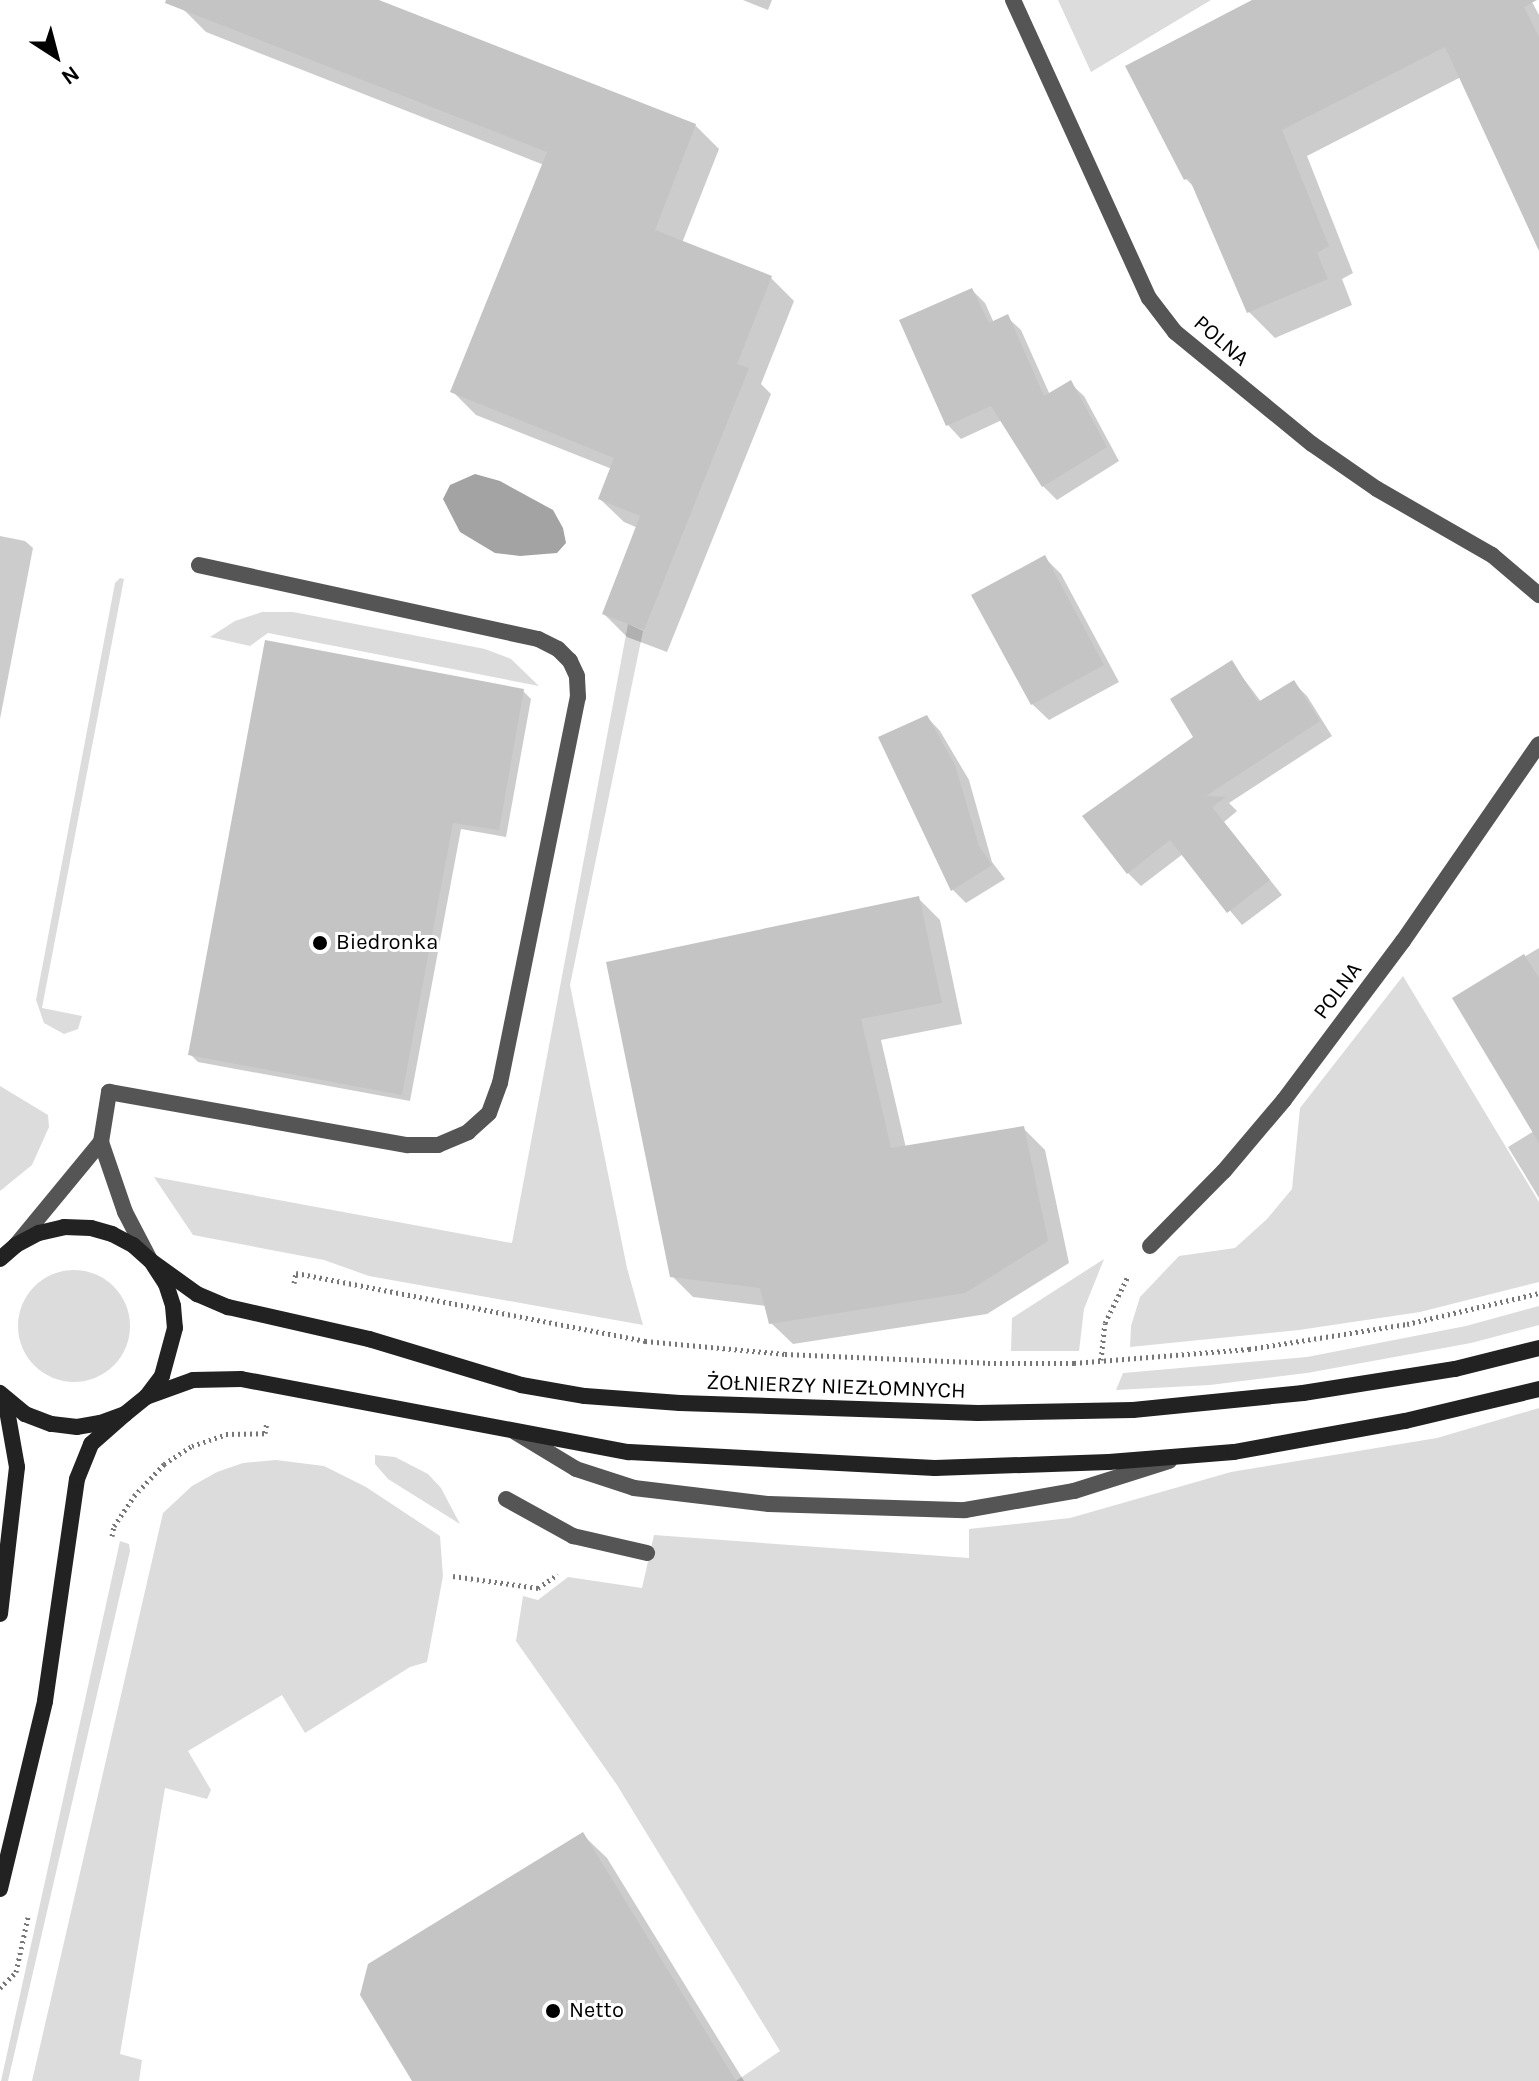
<!DOCTYPE html>
<meta charset="utf-8">
<style>
body{margin:0}
#map{position:relative;width:1539px;height:2081px;overflow:hidden;background:#fff;font-family:Karla,sans-serif}
div>[style]{position:absolute}
[style*='--x']{left:calc(var(--x)*1px);top:calc(var(--y)*1px);width:calc(var(--w)*1px);rotate:calc(var(--a)*1deg)}
.green>*{inset:0;background:#dcdcdc}
.round{border-radius:50%}
.water>*{inset:0;background:#a3a3a3}
.shadow>*{inset:0;background:#0003}
.building>*{inset:0;background:#c4c4c4}
.path>*{height:5px;margin-top:-2.5px;transform-origin:0;background:repeating-linear-gradient(90deg,#777 0 2px,transparent 0 6px)}
.lane>*{height:16px;margin:-8px;padding:0 8px;transform-origin:8px;border-radius:8px;background:#555}
.street>*{height:16px;margin:-8px;padding:0 8px;transform-origin:8px;border-radius:8px;background:#555}
.secondary>*{height:16px;margin:-8px;padding:0 8px;transform-origin:8px;border-radius:8px;background:#222}
.dots>*{width:22px;height:22px;translate:-50% -50%;box-sizing:border-box;border:4px solid #fff;border-radius:50%}
span{translate:-50% -50%;white-space:nowrap;text-align:center;line-height:1.15;-webkit-text-stroke:6px #fff;paint-order:stroke}
.street-label{font-size:22px;color:#000}
.poi-label{font-size:22px;color:#000}
.left{translate:0 -50%;text-align:left}
.north{position:absolute;left:16px;top:16px;width:80px;height:80px;-webkit-text-stroke:6px #fff;paint-order:stroke;rotate:144deg;font-size:22px;font-weight:700;line-height:32px;text-align:center;color:#000}
.north::after{content:'';display:block;margin:auto;width:28px;height:36px;background:#000;clip-path:polygon(50% 0,100% 100%,50% 72%,0 100%)}
</style>
<div id="map">
<div class="green">
<div style="clip-path:polygon(1058px 0,1211px 0,1091px 72px)"></div>
<div style="clip-path:polygon(120px 578px,124px 579px,42px 1008px,82px 1016px,78px 1029px,64px 1034px,44px 1023px,36px 1000px,115px 583px)"></div>
<div style="clip-path:polygon(262px 612px,293px 612px,485px 649px,511px 659px,539px 686px,268px 633px,250px 646px,210px 637px,235px 621px)"></div>
<div style="clip-path:polygon(628px 624px,643px 631px,570px 985px,627px 1268px,643px 1325px,369px 1276px,324px 1260px,193px 1235px,154px 1177px,512px 1243px)"></div>
<div style="clip-path:polygon(1403px 976px,1539px 1202px,1539px 1282px,1420px 1312px,1299px 1330px,1130px 1347px,1131px 1326px,1140px 1297px,1179px 1256px,1235px 1248px,1267px 1219px,1292px 1189px,1300px 1108px)"></div>
<div style="clip-path:polygon(0 1086px,48px 1115px,49px 1127px,32px 1165px,0 1191px)"></div>
<div style="clip-path:polygon(1104px 1259px,1084px 1309px,1079px 1351px,1011px 1351px,1012px 1318px)"></div>
<div class="round" style="left:18px;top:1270px;width:112px;height:112px"></div>
<div style="clip-path:polygon(1539px 1306px,1539px 1325px,1471px 1343px,1307px 1373px,1210px 1385px,1116px 1390px,1123px 1373px,1307px 1357px,1466px 1326px)"></div>
<div style="clip-path:polygon(1539px 1408px,1539px 2081px,736px 2081px,780px 2051px,617px 1785px,516px 1641px,523px 1596px,538px 1600px,568px 1577px,642px 1588px,654px 1535px,969px 1558px,969px 1529px,1070px 1518px,1231px 1472px,1437px 1438px)"></div>
<div style="clip-path:polygon(375px 1455px,395px 1457px,428px 1474px,441px 1488px,460px 1524px,388px 1479px,375px 1464px)"></div>
<div style="clip-path:polygon(276px 1460px,324px 1466px,366px 1487px,440px 1536px,443px 1576px,427px 1662px,410px 1667px,305px 1733px,282px 1695px,188px 1751px,211px 1790px,207px 1799px,165px 1788px,120px 2054px,142px 2060px,139px 2081px,32px 2081px,163px 1513px,192px 1486px,217px 1472px,243px 1463px)"></div>
<div style="clip-path:polygon(120px 1541px,129px 1544px,130px 1551px,8px 2081px,1px 2081px)"></div>
</div>
<div class="water">
<div style="clip-path:polygon(475px 474px,500px 481px,553px 510px,563px 528px,566px 543px,557px 553px,520px 556px,495px 553px,460px 532px,443px 499px,450px 485px)"></div>
</div>
<div class="shadow">
<div style="clip-path:polygon(185px 0,374px 0,695px 125px,719px 149px,682px 243px,771px 278px,794px 301px,761px 384px,771px 394px,667px 652px,627px 637px,604px 614px,638px 528px,624px 522px,600px 499px,612px 469px,476px 415px,453px 392px,544px 165px,206px 32px,182px 8px)"></div>
<div style="clip-path:polygon(743px 0,772px 0,768px 10px)"></div>
<div style="clip-path:polygon(1256px 0,1531px 0,1539px 15px,1539px 219px,1461px 77px,1307px 156px,1353px 273px,1342px 279px,1352px 305px,1275px 338px,1249px 312px,1196px 189px,1186px 179px)"></div>
<div style="clip-path:polygon(972px 290px,985px 303px,994px 323px,1007px 317px,1021px 330px,1050px 395px,1070px 383px,1084px 396px,1119px 461px,1057px 500px,1043px 486px,1002px 420px,961px 439px,948px 425px)"></div>
<div style="clip-path:polygon(0 536px,25px 541px,33px 548px,0 719px)"></div>
<div style="clip-path:polygon(1044px 557px,1061px 574px,1119px 682px,1049px 720px,1032px 704px)"></div>
<div style="clip-path:polygon(1231px 662px,1262px 703px,1294px 683px,1307px 696px,1332px 736px,1229px 803px,1237px 811px,1224px 822px,1282px 895px,1242px 925px,1183px 854px,1141px 886px,1128px 873px)"></div>
<div style="clip-path:polygon(523px 691px,531px 699px,506px 837px,461px 829px,410px 1101px,198px 1062px,190px 1054px)"></div>
<div style="clip-path:polygon(927px 717px,940px 731px,969px 780px,992px 862px,1005px 879px,966px 903px,953px 890px)"></div>
<div style="clip-path:polygon(919px 899px,940px 920px,962px 1024px,881px 1040px,906px 1148px,1023px 1128px,1045px 1150px,1069px 1263px,987px 1314px,793px 1344px,771px 1323px,767px 1306px,693px 1297px,672px 1276px)"></div>
<div style="clip-path:polygon(1539px 948px,1539px 1198px,1508px 1147px,1534px 1131px,1455px 999px)"></div>
<div style="clip-path:polygon(583px 1835px,607px 1858px,744px 2081px,414px 2081px)"></div>
</div>
<div class="building">
<div style="clip-path:polygon(166px 0,379px 0,696px 124px,655px 230px,772px 276px,737px 364px,749px 368px,644px 630px,602px 614px,640px 516px,598px 499px,614px 458px,450px 392px,547px 152px,165px 3px)"></div>
<div style="clip-path:polygon(1252px 0,1537px 0,1524px 7px,1539px 37px,1539px 251px,1445px 47px,1282px 130px,1329px 246px,1317px 253px,1328px 279px,1247px 313px,1189px 178px,1184px 180px,1125px 66px)"></div>
<div style="clip-path:polygon(972px 288px,989px 323px,1008px 314px,1044px 396px,1071px 380px,1107px 447px,1042px 487px,991px 406px,946px 426px,899px 320px)"></div>
<div style="clip-path:polygon(1045px 555px,1104px 665px,1031px 705px,971px 595px)"></div>
<div style="clip-path:polygon(265px 640px,524px 689px,499px 830px,453px 823px,402px 1095px,188px 1055px)"></div>
<div style="clip-path:polygon(1232px 660px,1258px 702px,1294px 680px,1320px 721px,1206px 796px,1226px 797px,1212px 807px,1270px 880px,1227px 913px,1170px 840px,1127px 874px,1082px 816px,1193px 737px,1170px 699px)"></div>
<div style="clip-path:polygon(927px 715px,955px 765px,979px 846px,992px 865px,951px 891px,878px 737px)"></div>
<div style="clip-path:polygon(919px 896px,942px 1003px,861px 1019px,891px 1148px,1024px 1126px,1048px 1241px,965px 1293px,769px 1324px,760px 1288px,670px 1277px,606px 962px)"></div>
<div style="clip-path:polygon(1524px 954px,1539px 978px,1539px 1143px,1452px 998px)"></div>
<div style="clip-path:polygon(583px 1832px,736px 2081px,412px 2081px,360px 1995px,368px 1964px)"></div>
</div>
<div class="path">
<div style="--x:294;--y:1283;--w:10;--a:-79"></div>
<div style="--x:296;--y:1273;--w:356;--a:11"></div>
<div style="--x:645;--y:1341;--w:141;--a:5.3"></div>
<div style="--x:785;--y:1354;--w:203;--a:2.5"></div>
<div style="--x:988;--y:1363;--w:86;--a:0"></div>
<div style="--x:1074;--y:1363;--w:176;--a:-4.6"></div>
<div style="--x:1249;--y:1349;--w:160;--a:-9"></div>
<div style="--x:1407;--y:1324;--w:136;--a:-13.2"></div>
<div style="--x:1101;--y:1360;--w:37;--a:-84"></div>
<div style="--x:1105;--y:1323;--w:52;--a:-63.9"></div>
<div style="--x:112;--y:1536;--w:10;--a:-79"></div>
<div style="--x:114;--y:1526;--w:36;--a:-56"></div>
<div style="--x:134;--y:1496;--w:44;--a:-46.8"></div>
<div style="--x:164;--y:1464;--w:33;--a:-33"></div>
<div style="--x:192;--y:1446;--w:36;--a:-19"></div>
<div style="--x:226;--y:1434;--w:39;--a:-1"></div>
<div style="--x:265;--y:1433;--w:11;--a:-80"></div>
<div style="--x:453;--y:1576;--w:86;--a:8"></div>
<div style="--x:538;--y:1588;--w:24;--a:-35"></div>
<div style="--x:0;--y:1988;--w:23;--a:-45"></div>
<div style="--x:16;--y:1972;--w:56;--a:-77.7"></div>
</div>
<div class="lane">
<div style="--x:16;--y:1245;--w:134;--a:-50.5"></div>
<div style="--x:150;--y:1260;--w:54;--a:-117.5"></div>
<div style="--x:125;--y:1212;--w:74;--a:-108.9"></div>
<div style="--x:101;--y:1142;--w:51;--a:-80.9"></div>
<div style="--x:109;--y:1092;--w:304;--a:10.1"></div>
<div style="--x:408;--y:1145;--w:30;--a:0"></div>
<div style="--x:438;--y:1145;--w:33;--a:-23"></div>
<div style="--x:468;--y:1132;--w:28;--a:-42"></div>
<div style="--x:489;--y:1113;--w:32;--a:-70"></div>
<div style="--x:500;--y:1083;--w:394;--a:-78.6"></div>
<div style="--x:578;--y:697;--w:21;--a:-93"></div>
<div style="--x:577;--y:676;--w:17;--a:-115"></div>
<div style="--x:570;--y:661;--w:17;--a:-135"></div>
<div style="--x:558;--y:649;--w:22;--a:-153"></div>
<div style="--x:538;--y:639;--w:347;--a:-167.7"></div>
<div style="--x:515;--y:1432;--w:71;--a:31.2"></div>
<div style="--x:576;--y:1469;--w:61;--a:18.1"></div>
<div style="--x:634;--y:1488;--w:136;--a:6.8"></div>
<div style="--x:769;--y:1504;--w:196;--a:1.8"></div>
<div style="--x:965;--y:1510;--w:111;--a:-9.9"></div>
<div style="--x:1074;--y:1491;--w:100;--a:-17.5"></div>
<div style="--x:506;--y:1499;--w:77;--a:28.9"></div>
<div style="--x:573;--y:1536;--w:76;--a:12.9"></div>
</div>
<div class="street">
<div style="--x:1013;--y:0;--w:328;--a:65.5"></div>
<div style="--x:1149;--y:298;--w:43;--a:52.6"></div>
<div style="--x:1175;--y:332;--w:177;--a:39.3"></div>
<div style="--x:1312;--y:444;--w:79;--a:34.7"></div>
<div style="--x:1377;--y:489;--w:133;--a:29.9"></div>
<div style="--x:1492;--y:555;--w:62;--a:40.4"></div>
<div style="--x:1150;--y:1246;--w:105;--a:-45.4"></div>
<div style="--x:1224;--y:1171;--w:93;--a:-49.8"></div>
<div style="--x:1284;--y:1100;--w:199;--a:-53.2"></div>
<div style="--x:1403;--y:941;--w:239;--a:-55.4"></div>
</div>
<div class="secondary">
<div style="--x:0;--y:1259;--w:21;--a:-41"></div>
<div style="--x:16;--y:1245;--w:26;--a:-28"></div>
<div style="--x:39;--y:1233;--w:26;--a:-13"></div>
<div style="--x:64;--y:1227;--w:27;--a:2"></div>
<div style="--x:91;--y:1228;--w:22;--a:16"></div>
<div style="--x:112;--y:1234;--w:24;--a:28"></div>
<div style="--x:133;--y:1245;--w:24;--a:42"></div>
<div style="--x:151;--y:1261;--w:27;--a:57"></div>
<div style="--x:166;--y:1284;--w:23;--a:72"></div>
<div style="--x:173;--y:1306;--w:22;--a:85"></div>
<div style="--x:175;--y:1328;--w:50;--a:105.2"></div>
<div style="--x:162;--y:1376;--w:26;--a:127"></div>
<div style="--x:146;--y:1397;--w:27;--a:141"></div>
<div style="--x:125;--y:1414;--w:27;--a:160"></div>
<div style="--x:100;--y:1423;--w:23;--a:170"></div>
<div style="--x:77;--y:1427;--w:26;--a:-173"></div>
<div style="--x:51;--y:1424;--w:28;--a:-159"></div>
<div style="--x:25;--y:1414;--w:33;--a:-140"></div>
<div style="--x:151;--y:1261;--w:57;--a:35.7"></div>
<div style="--x:197;--y:1294;--w:34;--a:23"></div>
<div style="--x:228;--y:1307;--w:145;--a:12.8"></div>
<div style="--x:369;--y:1339;--w:159;--a:16.8"></div>
<div style="--x:521;--y:1385;--w:65;--a:9.8"></div>
<div style="--x:585;--y:1396;--w:95;--a:4.2"></div>
<div style="--x:680;--y:1403;--w:298;--a:1.9"></div>
<div style="--x:978;--y:1413;--w:155;--a:-1.1"></div>
<div style="--x:1133;--y:1410;--w:171;--a:-5.7"></div>
<div style="--x:1303;--y:1393;--w:154;--a:-9"></div>
<div style="--x:1455;--y:1369;--w:87;--a:-14"></div>
<div style="--x:146;--y:1397;--w:50;--a:-19.9"></div>
<div style="--x:193;--y:1380;--w:48;--a:-1.2"></div>
<div style="--x:241;--y:1379;--w:395;--a:10.7"></div>
<div style="--x:629;--y:1452;--w:306;--a:3"></div>
<div style="--x:935;--y:1468;--w:174;--a:-2"></div>
<div style="--x:1109;--y:1462;--w:125;--a:-4.6"></div>
<div style="--x:1234;--y:1452;--w:174;--a:-10.3"></div>
<div style="--x:1405;--y:1421;--w:138;--a:-13.4"></div>
<div style="--x:0;--y:1614;--w:148;--a:-83.4"></div>
<div style="--x:17;--y:1467;--w:69;--a:-100"></div>
<div style="--x:0;--y:1889;--w:193;--a:-76.5"></div>
<div style="--x:45;--y:1701;--w:224;--a:-81.8"></div>
<div style="--x:77;--y:1479;--w:38;--a:-68"></div>
<div style="--x:91;--y:1444;--w:45;--a:-41.4"></div>
</div>
<div class="dots">
<div style="left:320px;top:943px;background:#000"></div>
<div style="left:553px;top:2011px;background:#000"></div>
</div>
<div class="street-label">
<span style="left:1221px;top:341px;rotate:41deg">POLNA</span>
<span style="left:1338px;top:991px;rotate:-53deg">POLNA</span>
<span style="left:836px;top:1387px;rotate:2deg">ŻOŁNIERZY NIEZŁOMNYCH</span>
</div>
<div class="poi-label">
<span class="left" style="left:336px;top:943px">Biedronka</span>
<span class="left" style="left:569px;top:2011px">Netto</span>
</div>
<div class="north">N</div>
</div>
